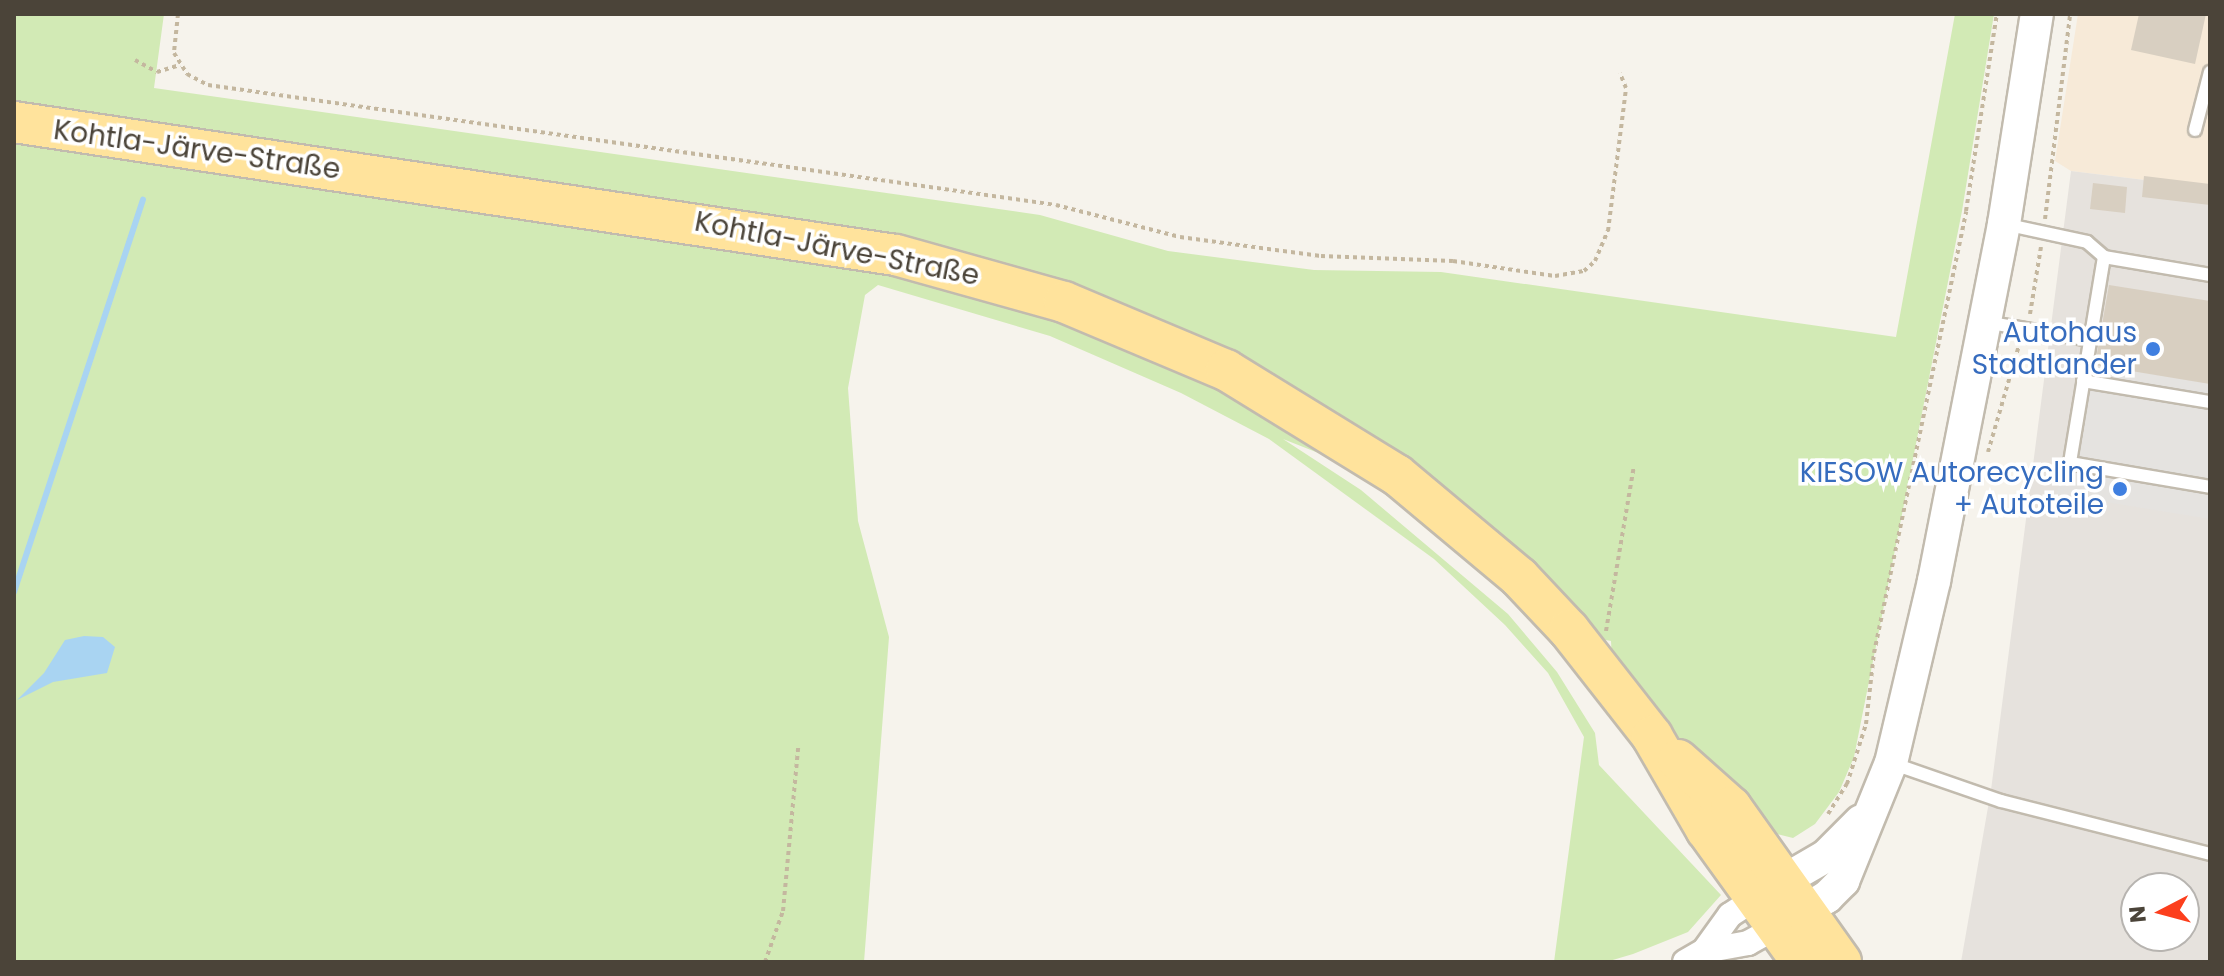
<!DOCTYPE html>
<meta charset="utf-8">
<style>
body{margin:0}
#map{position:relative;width:2224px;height:976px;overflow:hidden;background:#f6f3ec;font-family:Poppins,sans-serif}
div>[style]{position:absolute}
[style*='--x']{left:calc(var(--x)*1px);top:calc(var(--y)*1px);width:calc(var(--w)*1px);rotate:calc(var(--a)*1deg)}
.commercial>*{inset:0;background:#f7ead8}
.industrial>*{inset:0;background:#e6e2dd}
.green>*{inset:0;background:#d2eab5}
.parking>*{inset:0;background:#e5e3e0}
.water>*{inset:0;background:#a9d4f2}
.stream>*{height:6px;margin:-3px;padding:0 3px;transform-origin:3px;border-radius:3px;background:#a9d4f2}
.building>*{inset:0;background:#d8cfc1}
.path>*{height:4px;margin-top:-2px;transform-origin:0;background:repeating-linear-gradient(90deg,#c4b79f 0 4px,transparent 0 8px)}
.roads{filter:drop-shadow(2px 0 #c2bbae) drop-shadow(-2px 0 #c2bbae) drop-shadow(0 2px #c2bbae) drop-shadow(0 -2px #c2bbae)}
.service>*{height:12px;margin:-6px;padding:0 6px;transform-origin:6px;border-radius:6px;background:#fff}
.minor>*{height:24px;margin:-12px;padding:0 12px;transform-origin:12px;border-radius:12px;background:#fff}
.tertiary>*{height:32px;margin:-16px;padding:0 16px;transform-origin:16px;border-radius:16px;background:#fff}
.primary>*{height:40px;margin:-20px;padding:0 20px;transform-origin:20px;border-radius:20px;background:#ffe39c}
.dots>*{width:22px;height:22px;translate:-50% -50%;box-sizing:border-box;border:4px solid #fff;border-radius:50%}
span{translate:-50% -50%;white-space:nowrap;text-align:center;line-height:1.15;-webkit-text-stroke:7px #fff;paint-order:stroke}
.street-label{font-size:28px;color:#4b4439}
.shop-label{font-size:28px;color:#366cbe}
.right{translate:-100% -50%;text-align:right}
.frame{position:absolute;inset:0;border:16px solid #4b4439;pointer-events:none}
.north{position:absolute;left:2120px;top:872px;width:80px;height:80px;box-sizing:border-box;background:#fff;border:2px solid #b7b4b0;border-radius:50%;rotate:264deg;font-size:22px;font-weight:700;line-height:32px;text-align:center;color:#4b4439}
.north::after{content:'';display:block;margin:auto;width:28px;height:36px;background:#fc3f1d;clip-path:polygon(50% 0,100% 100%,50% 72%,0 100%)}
</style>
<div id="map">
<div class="commercial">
<div style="clip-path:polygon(2078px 14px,2210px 14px,2210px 188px,2071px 171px,2055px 161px)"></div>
</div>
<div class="industrial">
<div style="clip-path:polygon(evenodd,2071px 171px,2210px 188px,2210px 962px,1961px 962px,1991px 790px,2071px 171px,2136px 888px,2184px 888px,2184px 936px,2136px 936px,2136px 888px)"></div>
</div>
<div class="green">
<div style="clip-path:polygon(14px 14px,164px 14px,154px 88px,1040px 215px,1168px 251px,1314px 270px,1441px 272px,1896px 337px,1955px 14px,1994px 14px,1962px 211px,1854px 757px,1839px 792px,1815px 824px,1793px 838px,1773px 833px,1697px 759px,1612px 661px,1611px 641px,1590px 637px,1560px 605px,1124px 311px,14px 109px)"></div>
<div style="clip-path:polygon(14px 135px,972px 286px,1182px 366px,1310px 437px,1321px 454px,1283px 439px,1361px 490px,1508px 614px,1557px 672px,1595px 733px,1599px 765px,1721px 895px,1688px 932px,1633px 954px,1606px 962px,1554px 962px,1584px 737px,1548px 673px,1505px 625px,1434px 559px,1269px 439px,1181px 393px,1050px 336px,878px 285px,865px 295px,848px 388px,858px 521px,889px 637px,864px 962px,14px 962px)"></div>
</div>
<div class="parking">
<div style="clip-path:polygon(2084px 330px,2099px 333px,2094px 365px,2210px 384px,2210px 519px,2057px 494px)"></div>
</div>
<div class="water">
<div style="clip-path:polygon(84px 636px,103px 637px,115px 647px,107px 673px,53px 682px,17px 700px,44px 673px,65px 640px)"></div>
</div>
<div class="stream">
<div style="--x:14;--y:592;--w:413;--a:-71.8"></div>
</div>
<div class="building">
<div style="clip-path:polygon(2139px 14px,2206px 14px,2195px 64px,2131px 50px)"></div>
<div style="clip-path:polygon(2144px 176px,2210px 184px,2210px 205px,2142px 197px)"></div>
<div style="clip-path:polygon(2093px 183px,2127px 187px,2125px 213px,2090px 209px)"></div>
<div style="clip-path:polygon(2109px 285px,2210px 301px,2210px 384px,2095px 365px)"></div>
</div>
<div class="path">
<div style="--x:178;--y:14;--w:39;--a:96"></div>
<div style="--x:174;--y:53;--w:25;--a:58"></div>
<div style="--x:187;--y:74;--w:24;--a:28"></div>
<div style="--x:208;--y:85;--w:856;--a:8.05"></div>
<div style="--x:1056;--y:205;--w:128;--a:14.5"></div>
<div style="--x:1180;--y:237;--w:142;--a:7.7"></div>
<div style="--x:1321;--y:256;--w:132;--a:2.2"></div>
<div style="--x:1453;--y:261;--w:103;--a:8.4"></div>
<div style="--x:1555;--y:276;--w:29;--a:-10"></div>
<div style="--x:1584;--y:271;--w:15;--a:-42"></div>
<div style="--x:1595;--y:261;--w:33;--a:-67"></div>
<div style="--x:1608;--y:231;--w:144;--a:-82.8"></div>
<div style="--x:1626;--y:88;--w:16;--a:-112"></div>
<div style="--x:135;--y:60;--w:25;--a:29"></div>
<div style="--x:157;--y:72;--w:24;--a:-17"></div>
<div style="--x:2045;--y:219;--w:207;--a:-83"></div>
<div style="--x:2030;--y:314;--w:68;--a:-80.7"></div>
<div style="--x:1988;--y:452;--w:111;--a:-73.8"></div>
<div style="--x:1606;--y:631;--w:167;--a:-80.4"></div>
<div style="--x:1828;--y:814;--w:36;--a:-58"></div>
<div style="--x:1847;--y:784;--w:63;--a:-72.4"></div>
<div style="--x:1866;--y:724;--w:71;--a:-83.6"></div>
<div style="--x:1874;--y:653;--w:451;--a:-78.2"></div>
<div style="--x:1966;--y:211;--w:199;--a:-81.1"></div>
<div style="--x:765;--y:962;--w:54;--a:-70.6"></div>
<div style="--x:783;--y:911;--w:164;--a:-84.7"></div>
</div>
<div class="roads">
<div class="service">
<div style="--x:2195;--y:130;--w:60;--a:-75.5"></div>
<div style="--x:2004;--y:224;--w:85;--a:12.2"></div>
<div style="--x:2087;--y:242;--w:23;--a:41"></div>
<div style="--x:2104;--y:257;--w:209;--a:99.4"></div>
<div style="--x:2070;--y:463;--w:142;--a:9.7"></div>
<div style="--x:2104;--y:257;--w:108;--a:9.6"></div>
<div style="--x:1985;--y:322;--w:107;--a:9.7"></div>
<div style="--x:2083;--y:381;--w:129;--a:9.4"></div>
<div style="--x:1891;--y:763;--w:116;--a:19.1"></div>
<div style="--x:2001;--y:801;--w:216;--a:14.2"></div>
</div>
<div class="minor">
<div style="--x:1704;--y:951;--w:44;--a:-54.2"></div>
<div style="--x:1730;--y:915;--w:31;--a:-33"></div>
<div style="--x:1685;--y:962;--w:22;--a:-30"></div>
<div style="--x:1704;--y:951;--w:45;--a:-10.3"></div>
<div style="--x:1748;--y:943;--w:33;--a:-29"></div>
</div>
<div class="tertiary">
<div style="--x:1764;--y:892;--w:72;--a:-30.1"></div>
<div style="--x:1826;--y:856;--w:49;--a:-45"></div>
<div style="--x:1787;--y:921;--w:47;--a:-31"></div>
<div style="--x:1827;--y:897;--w:23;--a:-45"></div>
<div style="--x:1843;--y:881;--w:127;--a:-67.9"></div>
<div style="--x:1891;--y:763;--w:187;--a:-76.7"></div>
<div style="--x:1934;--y:581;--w:364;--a:-78.9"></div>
<div style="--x:2004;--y:224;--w:213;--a:-81.1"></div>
</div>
<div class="primary">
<div style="--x:14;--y:122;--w:892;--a:8.58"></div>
<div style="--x:896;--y:255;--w:174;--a:15.6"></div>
<div style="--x:1064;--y:302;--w:176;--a:22.8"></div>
<div style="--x:1226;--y:370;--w:201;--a:31.6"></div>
<div style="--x:1397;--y:475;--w:159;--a:39.9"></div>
<div style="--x:1519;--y:577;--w:73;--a:46.7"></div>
<div style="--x:1569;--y:630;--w:135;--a:51.9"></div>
<div style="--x:1652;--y:736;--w:108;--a:59.9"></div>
<div style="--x:1706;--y:829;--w:164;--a:54.2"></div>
<div style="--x:1678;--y:760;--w:71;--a:41.6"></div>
<div style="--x:1731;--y:807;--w:190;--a:54.6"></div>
</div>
</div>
<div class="dots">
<div style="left:2153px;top:349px;background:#3f7fe0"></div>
<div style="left:2120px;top:489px;background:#3f7fe0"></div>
</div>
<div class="street-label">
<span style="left:197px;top:150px;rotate:8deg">Kohtla-Järve-Straße</span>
<span style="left:837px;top:249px;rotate:11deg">Kohtla-Järve-Straße</span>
</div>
<div class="shop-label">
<span class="right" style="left:2137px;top:349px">Autohaus<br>Stadtlander</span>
<span class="right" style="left:2104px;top:489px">KIESOW Autorecycling<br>+ Autoteile</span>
</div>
<div class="frame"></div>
<div class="north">N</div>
</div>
